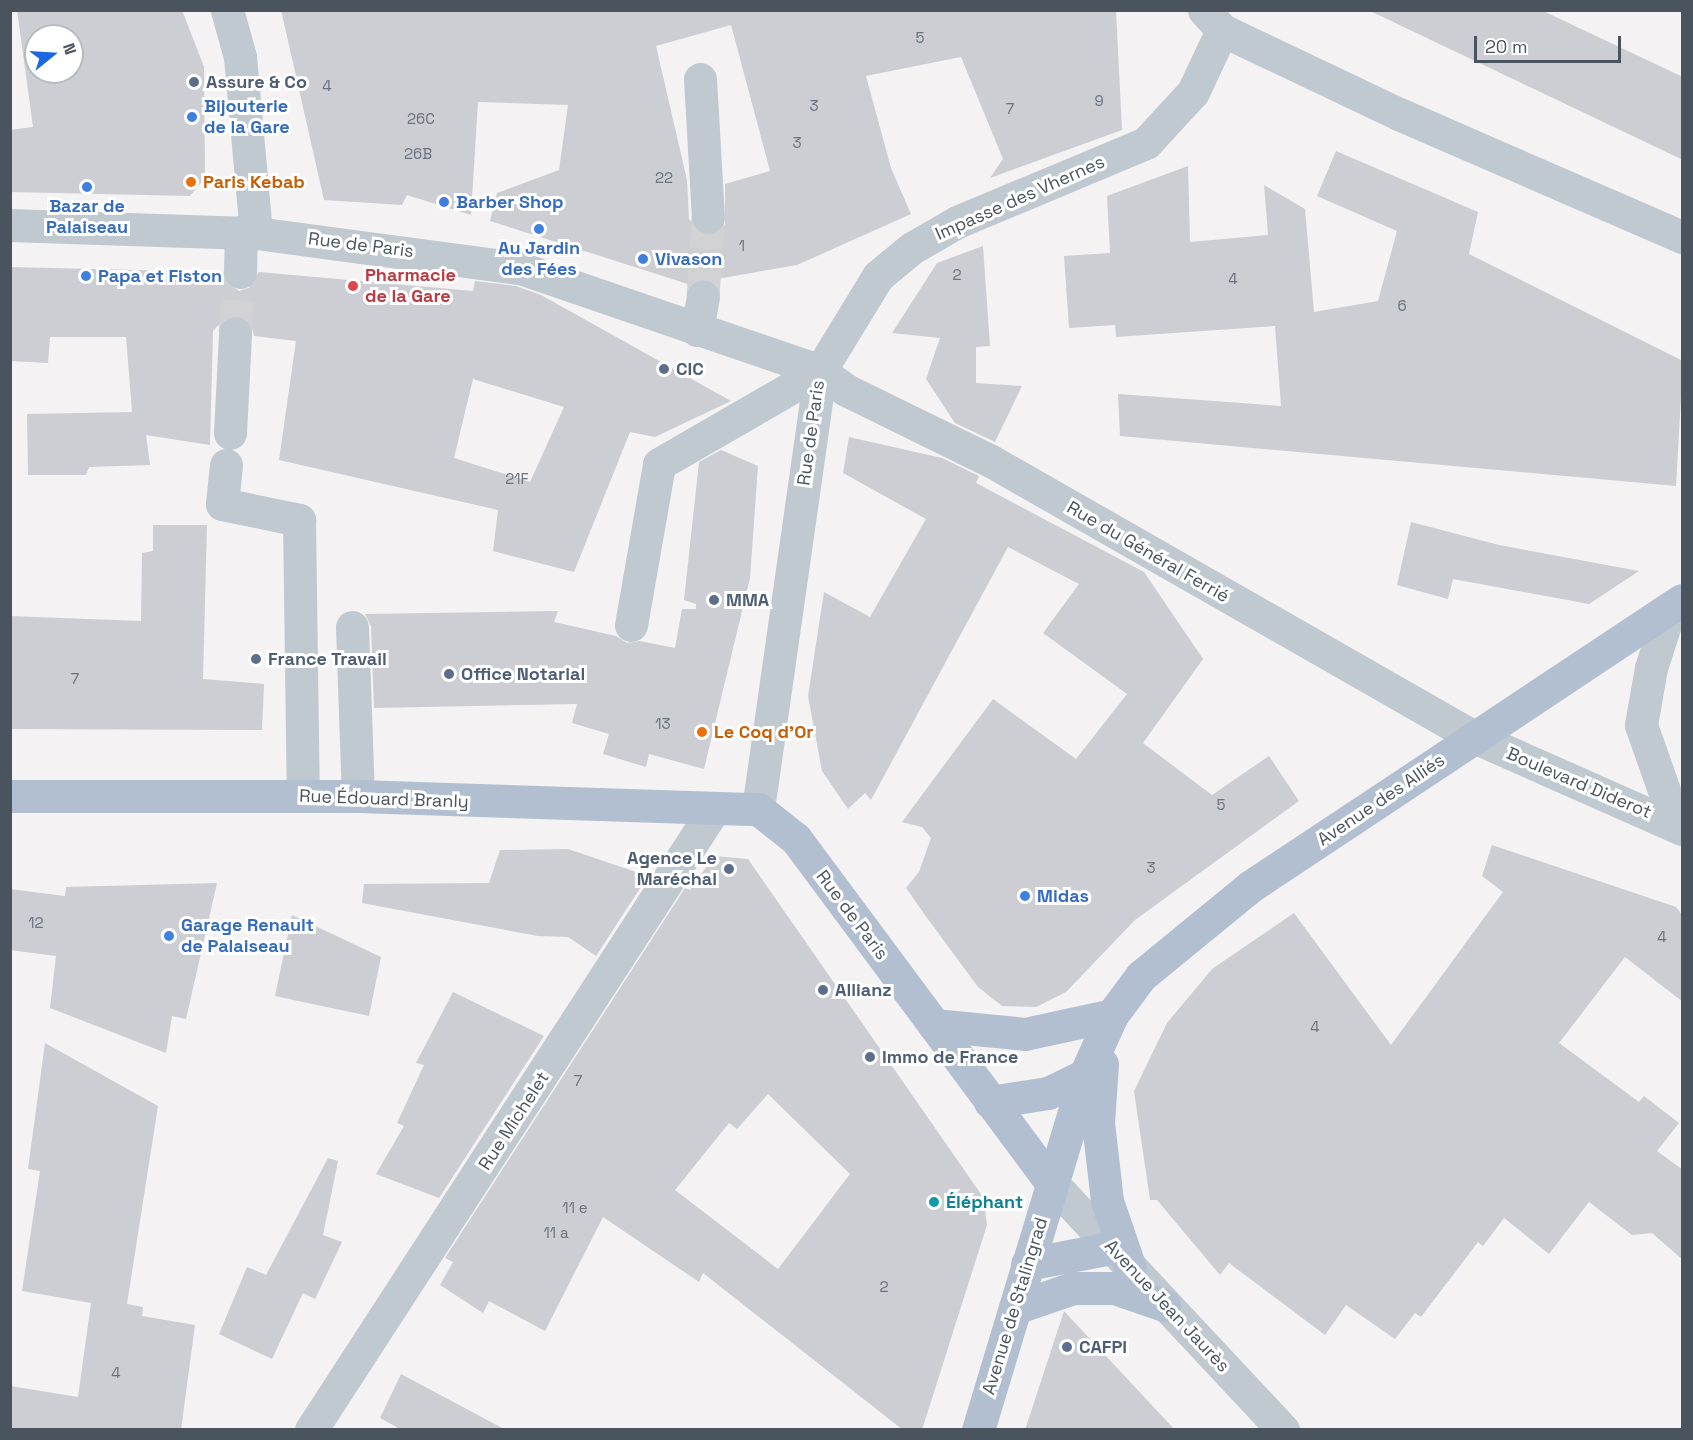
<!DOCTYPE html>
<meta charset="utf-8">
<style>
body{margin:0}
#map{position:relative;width:1693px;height:1440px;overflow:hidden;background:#f4f2f2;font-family:"Space Grotesk",sans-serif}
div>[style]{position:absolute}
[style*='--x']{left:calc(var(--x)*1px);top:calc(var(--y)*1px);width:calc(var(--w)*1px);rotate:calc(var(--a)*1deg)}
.building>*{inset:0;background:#ccced4}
.minor-tunnel>*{height:33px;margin-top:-16.5px;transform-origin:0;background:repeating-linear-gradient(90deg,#d2d2d5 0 33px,transparent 0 49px)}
.minor>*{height:33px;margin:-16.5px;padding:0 16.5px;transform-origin:16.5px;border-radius:16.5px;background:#c0c8d0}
.major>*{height:33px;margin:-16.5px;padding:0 16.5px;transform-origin:16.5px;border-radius:16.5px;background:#b2bfd0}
.dots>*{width:16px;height:16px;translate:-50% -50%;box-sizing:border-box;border:3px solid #fff;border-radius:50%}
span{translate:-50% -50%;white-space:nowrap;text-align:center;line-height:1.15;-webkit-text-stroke:6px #fff;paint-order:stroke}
.number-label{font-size:15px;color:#6a727c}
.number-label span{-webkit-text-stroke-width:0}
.service-label{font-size:18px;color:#4e5e75;font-weight:700}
.left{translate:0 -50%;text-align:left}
.right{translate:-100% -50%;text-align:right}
.shop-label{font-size:18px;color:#366cbe;font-weight:700}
.food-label{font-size:18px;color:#c56008;font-weight:700}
.street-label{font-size:18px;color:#49545f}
.health-label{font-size:18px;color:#be3a42;font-weight:700}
.culture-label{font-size:18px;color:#0d838f;font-weight:700}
.frame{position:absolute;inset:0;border:12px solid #49545f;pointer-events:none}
.north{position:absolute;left:24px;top:24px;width:60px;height:60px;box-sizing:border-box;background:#fff;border:2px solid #b6bbbf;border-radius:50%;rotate:72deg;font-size:16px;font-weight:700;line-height:24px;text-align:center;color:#49545f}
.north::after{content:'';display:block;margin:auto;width:21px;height:27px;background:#1c68e3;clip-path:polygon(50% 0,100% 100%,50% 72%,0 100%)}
.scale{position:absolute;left:1474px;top:36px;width:147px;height:27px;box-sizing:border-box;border:3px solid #49545f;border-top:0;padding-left:8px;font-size:18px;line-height:21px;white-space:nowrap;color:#49545f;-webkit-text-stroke:4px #fff;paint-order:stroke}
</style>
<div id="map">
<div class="building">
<div style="clip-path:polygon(evenodd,17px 10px,182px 10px,204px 67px,205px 178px,190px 196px,10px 192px,10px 130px,33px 127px,17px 10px,36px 36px,72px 36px,72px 72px,36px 72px,36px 36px)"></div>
<div style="clip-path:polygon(evenodd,281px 10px,1116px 10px,1122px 130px,990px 178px,1003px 159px,961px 57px,866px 76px,891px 168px,911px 214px,797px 265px,688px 284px,490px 221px,497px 193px,559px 170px,568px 105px,478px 102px,471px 215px,407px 195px,402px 205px,324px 200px,281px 10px,731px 25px,770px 171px,725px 184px,725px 225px,708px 236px,699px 233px,689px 219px,687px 180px,656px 46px,731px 25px)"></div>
<div style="clip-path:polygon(1368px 10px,1541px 10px,1683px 77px,1683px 160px)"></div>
<div style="clip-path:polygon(1336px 151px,1478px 212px,1469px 254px,1683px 361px,1676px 486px,1120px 436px,1118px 394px,1281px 406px,1275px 326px,1116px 337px,1115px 325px,1069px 328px,1064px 256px,1110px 253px,1107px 196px,1188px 166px,1190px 242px,1268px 235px,1264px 185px,1305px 209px,1314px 312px,1378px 301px,1397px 231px,1317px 196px)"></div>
<div style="clip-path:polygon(983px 246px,990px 346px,976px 347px,976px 383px,1022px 386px,995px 442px,955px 423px,926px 379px,940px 338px,892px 333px,937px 263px)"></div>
<div style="clip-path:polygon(evenodd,10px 267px,221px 272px,224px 281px,239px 291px,249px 288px,259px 272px,473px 291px,475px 281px,516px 286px,541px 295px,731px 401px,655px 437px,630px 432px,574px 572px,493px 551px,498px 510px,279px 460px,296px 341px,254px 336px,251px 324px,237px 314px,226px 317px,213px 331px,210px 445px,146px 435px,150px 465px,89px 467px,86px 475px,28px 475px,27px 414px,132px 412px,126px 337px,50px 337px,48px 363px,10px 361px,10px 267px,473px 379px,564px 407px,530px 482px,454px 458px,473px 379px)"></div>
<div style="clip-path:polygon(849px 437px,942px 458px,979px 476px,976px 483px,1144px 572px,1203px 659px,1143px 743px,1212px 795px,1269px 756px,1299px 801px,1135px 920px,1066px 992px,1036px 1007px,1002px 1006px,978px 987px,925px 915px,906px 888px,919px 872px,931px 838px,922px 827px,902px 822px,993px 699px,1076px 759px,1127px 694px,1043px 633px,1079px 584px,1008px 547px,871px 800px,865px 793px,848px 809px,822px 771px,808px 696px,824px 592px,870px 617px,926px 519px,843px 473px)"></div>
<div style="clip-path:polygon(721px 450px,758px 466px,750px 578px,704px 769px,649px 754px,646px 767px,603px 754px,609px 734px,572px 723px,577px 704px,374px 708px,371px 626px,365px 614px,558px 611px,554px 622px,616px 636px,627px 643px,640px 641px,675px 648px,682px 609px,696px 609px,696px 604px,684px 600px,699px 462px)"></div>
<div style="clip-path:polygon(1411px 522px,1499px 545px,1639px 571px,1589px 604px,1453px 579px,1448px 599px,1397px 585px)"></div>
<div style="clip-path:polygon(153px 525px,207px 525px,203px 679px,264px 684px,262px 730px,10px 729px,10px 616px,141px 621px,142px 553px,153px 551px)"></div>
<div style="clip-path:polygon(1492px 845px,1676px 907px,1683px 916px,1683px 1002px,1625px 957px,1559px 1043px,1639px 1102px,1644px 1096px,1679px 1123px,1657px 1151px,1683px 1170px,1683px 1260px,1652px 1233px,1632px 1235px,1589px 1202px,1549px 1254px,1504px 1218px,1483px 1246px,1478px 1242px,1421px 1317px,1415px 1313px,1395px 1339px,1346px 1305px,1325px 1335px,1229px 1263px,1220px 1275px,1157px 1200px,1150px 1200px,1134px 1091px,1167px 1023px,1212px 969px,1294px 913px,1391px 1045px,1503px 892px,1482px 876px)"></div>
<div style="clip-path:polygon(568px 849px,648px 876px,596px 956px,568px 937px,538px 936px,362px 903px,364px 884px,489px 883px,500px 850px)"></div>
<div style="clip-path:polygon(evenodd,714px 856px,748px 859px,983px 1197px,987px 1225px,922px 1430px,903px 1430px,703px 1273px,699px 1282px,603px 1217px,545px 1331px,489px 1301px,483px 1313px,440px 1285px,453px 1262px,445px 1258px,685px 888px,690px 890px,714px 856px,768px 1094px,850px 1174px,778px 1269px,675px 1190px,729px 1123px,737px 1129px,768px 1094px)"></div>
<div style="clip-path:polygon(217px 883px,186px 1019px,172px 1016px,166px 1053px,50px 1008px,56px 956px,10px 950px,10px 889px,65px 896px,66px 887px)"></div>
<div style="clip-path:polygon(292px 915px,381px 957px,369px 1016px,275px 996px)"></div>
<div style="clip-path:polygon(453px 992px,544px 1036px,439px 1198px,376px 1174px,404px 1126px,397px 1123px,424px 1065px,416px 1063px)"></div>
<div style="clip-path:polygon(45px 1043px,158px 1106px,127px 1304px,143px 1307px,142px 1316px,195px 1325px,181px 1430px,10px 1430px,10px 1386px,78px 1397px,91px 1303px,22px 1291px,40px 1171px,28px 1169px)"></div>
<div style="clip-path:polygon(328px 1158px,338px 1161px,323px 1235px,342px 1242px,315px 1299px,303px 1293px,272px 1359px,219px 1334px,247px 1267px,266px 1275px)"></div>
<div style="clip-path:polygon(1064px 1311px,1175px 1430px,1025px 1430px)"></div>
<div style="clip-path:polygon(401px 1374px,506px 1430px,402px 1430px,380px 1418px)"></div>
</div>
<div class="minor-tunnel">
<div style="--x:703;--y:297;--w:80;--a:-86.4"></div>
<div style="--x:235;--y:333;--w:61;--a:-85.3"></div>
</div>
<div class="minor">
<div style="--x:227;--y:10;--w:49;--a:74.5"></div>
<div style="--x:240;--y:57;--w:177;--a:84.8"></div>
<div style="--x:1204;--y:10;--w:27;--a:48"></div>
<div style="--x:1222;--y:30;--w:196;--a:25.4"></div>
<div style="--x:1399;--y:114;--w:309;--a:23.5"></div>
<div style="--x:700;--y:79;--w:138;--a:86.7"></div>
<div style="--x:10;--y:225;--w:246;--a:1.9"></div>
<div style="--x:256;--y:233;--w:266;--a:7.6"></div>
<div style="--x:520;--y:268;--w:317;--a:18.9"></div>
<div style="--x:820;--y:371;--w:32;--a:36"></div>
<div style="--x:846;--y:390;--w:161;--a:26.1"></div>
<div style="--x:991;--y:461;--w:556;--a:29.74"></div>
<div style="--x:1474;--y:737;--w:227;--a:23.9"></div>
<div style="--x:240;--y:272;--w:40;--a:-88.6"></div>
<div style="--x:697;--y:330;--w:34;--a:-80"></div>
<div style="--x:230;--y:433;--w:100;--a:-87.1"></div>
<div style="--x:226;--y:465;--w:39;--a:96"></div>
<div style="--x:222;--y:504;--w:79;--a:11.7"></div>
<div style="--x:299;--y:520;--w:276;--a:89.2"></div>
<div style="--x:1670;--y:609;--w:62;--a:107.9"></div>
<div style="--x:1651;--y:668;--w:58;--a:100"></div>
<div style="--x:1641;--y:725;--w:75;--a:70.6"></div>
<div style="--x:1666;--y:796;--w:34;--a:62"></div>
<div style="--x:631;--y:625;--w:163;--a:-80.1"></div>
<div style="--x:659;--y:464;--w:186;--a:-30"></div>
<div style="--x:352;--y:627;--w:169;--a:88"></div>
<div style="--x:758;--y:809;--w:442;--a:-81.9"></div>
<div style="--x:820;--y:371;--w:111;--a:-58.6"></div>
<div style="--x:878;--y:276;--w:44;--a:-39.5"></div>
<div style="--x:912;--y:248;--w:52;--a:-30"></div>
<div style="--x:957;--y:222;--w:205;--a:-22.7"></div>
<div style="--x:1146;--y:143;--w:69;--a:-47.3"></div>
<div style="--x:1193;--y:92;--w:68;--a:-64.9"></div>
<div style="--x:1051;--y:1182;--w:340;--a:46.9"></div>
<div style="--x:311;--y:1430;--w:740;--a:-57.02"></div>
</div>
<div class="major">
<div style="--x:10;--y:796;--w:348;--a:0"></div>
<div style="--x:358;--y:796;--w:400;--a:1.9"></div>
<div style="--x:758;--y:809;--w:48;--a:38.3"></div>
<div style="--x:796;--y:839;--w:427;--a:53.4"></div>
<div style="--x:934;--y:1025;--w:91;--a:5.6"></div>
<div style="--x:1025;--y:1034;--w:89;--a:-12.3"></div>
<div style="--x:1102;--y:1064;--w:59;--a:93.9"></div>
<div style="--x:1098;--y:1123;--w:79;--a:83.4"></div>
<div style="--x:1107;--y:1201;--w:71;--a:71.1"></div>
<div style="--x:990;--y:1102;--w:59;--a:-8.8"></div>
<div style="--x:1048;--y:1093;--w:41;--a:-25.9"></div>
<div style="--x:1027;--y:1264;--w:86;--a:-10.7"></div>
<div style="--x:1015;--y:1308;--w:61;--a:-19"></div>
<div style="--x:1073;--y:1288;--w:41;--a:0"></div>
<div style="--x:1114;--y:1288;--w:53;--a:18.8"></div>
<div style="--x:978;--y:1430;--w:371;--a:-73.2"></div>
<div style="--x:1085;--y:1075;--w:66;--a:-65.8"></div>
<div style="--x:1112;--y:1015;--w:49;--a:-53.4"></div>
<div style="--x:1141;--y:976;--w:142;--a:-39.3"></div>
<div style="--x:1251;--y:886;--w:517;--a:-33.57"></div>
</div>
<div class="dots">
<div style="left:194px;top:82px;background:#5c6f8a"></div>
<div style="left:192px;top:117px;background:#3f7fe0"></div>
<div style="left:191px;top:182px;background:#e8710a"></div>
<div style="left:87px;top:187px;background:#3f7fe0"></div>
<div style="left:444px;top:202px;background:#3f7fe0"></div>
<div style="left:539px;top:229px;background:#3f7fe0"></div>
<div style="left:643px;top:259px;background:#3f7fe0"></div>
<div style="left:86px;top:276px;background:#3f7fe0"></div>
<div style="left:353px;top:286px;background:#e0444e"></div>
<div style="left:664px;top:369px;background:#5c6f8a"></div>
<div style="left:714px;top:600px;background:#5c6f8a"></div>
<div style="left:256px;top:659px;background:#5c6f8a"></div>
<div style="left:449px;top:674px;background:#5c6f8a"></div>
<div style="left:702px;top:732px;background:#e8710a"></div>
<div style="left:729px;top:869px;background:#5c6f8a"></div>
<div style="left:1025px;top:896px;background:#3f7fe0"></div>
<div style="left:169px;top:936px;background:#3f7fe0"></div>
<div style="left:823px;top:990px;background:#5c6f8a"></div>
<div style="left:870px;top:1057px;background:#5c6f8a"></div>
<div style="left:934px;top:1202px;background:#0f9aa8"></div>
<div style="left:1067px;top:1347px;background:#5c6f8a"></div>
</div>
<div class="number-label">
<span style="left:920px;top:38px">5</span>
<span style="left:327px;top:86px">4</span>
<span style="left:1099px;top:101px">9</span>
<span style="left:814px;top:106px">3</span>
<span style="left:1010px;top:109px">7</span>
<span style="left:421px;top:119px">26C</span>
<span style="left:797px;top:143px">3</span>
<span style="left:418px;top:154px">26B</span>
<span style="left:664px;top:178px">22</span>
<span style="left:742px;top:246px">1</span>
<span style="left:957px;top:275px">2</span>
<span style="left:1233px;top:279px">4</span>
<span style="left:1402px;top:306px">6</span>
<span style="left:517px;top:479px">21F</span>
<span style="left:75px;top:679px">7</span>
<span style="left:663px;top:724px">13</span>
<span style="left:1221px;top:805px">5</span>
<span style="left:1151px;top:868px">3</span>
<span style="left:36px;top:923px">12</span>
<span style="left:1662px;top:937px">4</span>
<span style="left:1315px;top:1027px">4</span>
<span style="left:578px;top:1081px">7</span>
<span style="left:575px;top:1208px">11 e</span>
<span style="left:556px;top:1233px">11 a</span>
<span style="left:884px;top:1287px">2</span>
<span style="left:116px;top:1373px">4</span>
</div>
<div class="service-label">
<span class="left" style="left:206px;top:82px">Assure &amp; Co</span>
<span class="left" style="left:676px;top:369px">CIC</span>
<span class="left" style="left:726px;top:600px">MMA</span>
<span class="left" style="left:268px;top:659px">France Travail</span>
<span class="left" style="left:461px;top:674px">Office Notarial</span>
<span class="right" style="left:717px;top:869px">Agence Le<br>Maréchal</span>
<span class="left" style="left:835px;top:990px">Allianz</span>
<span class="left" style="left:882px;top:1057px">Immo de France</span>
<span class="left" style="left:1079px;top:1347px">CAFPI</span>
</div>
<div class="shop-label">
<span class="left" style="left:204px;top:117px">Bijouterie<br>de la Gare</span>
<span class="left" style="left:456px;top:202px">Barber Shop</span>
<span style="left:87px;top:217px">Bazar de<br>Palaiseau</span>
<span style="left:539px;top:259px">Au Jardin<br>des Fées</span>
<span class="left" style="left:655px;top:259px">Vivason</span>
<span class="left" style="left:98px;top:276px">Papa et Fiston</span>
<span class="left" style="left:1037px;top:896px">Midas</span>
<span class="left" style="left:181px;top:936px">Garage Renault<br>de Palaiseau</span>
</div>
<div class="food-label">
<span class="left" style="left:203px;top:182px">Paris Kebab</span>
<span class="left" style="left:714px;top:732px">Le Coq d'Or</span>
</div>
<div class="street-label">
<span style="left:1020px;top:198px;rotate:-24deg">Impasse des Vhernes</span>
<span style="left:361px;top:245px;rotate:7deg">Rue de Paris</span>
<span style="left:811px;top:433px;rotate:-82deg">Rue de Paris</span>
<span style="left:1148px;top:552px;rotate:30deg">Rue du Général Ferrié</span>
<span style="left:1579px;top:783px;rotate:23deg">Boulevard Diderot</span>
<span style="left:384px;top:799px;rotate:2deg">Rue Édouard Branly</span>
<span style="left:1381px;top:800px;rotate:-34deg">Avenue des Alliés</span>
<span style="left:852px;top:915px;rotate:53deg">Rue de Paris</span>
<span style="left:514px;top:1121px;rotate:-57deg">Rue Michelet</span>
<span style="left:1015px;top:1306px;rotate:-73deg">Avenue de Stalingrad</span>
<span style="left:1167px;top:1306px;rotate:47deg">Avenue Jean Jaurès</span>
</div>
<div class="health-label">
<span class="left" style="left:365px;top:286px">Pharmacie<br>de la Gare</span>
</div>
<div class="culture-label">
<span class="left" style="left:946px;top:1202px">Éléphant</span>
</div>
<div class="frame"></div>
<div class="north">N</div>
<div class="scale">20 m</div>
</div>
